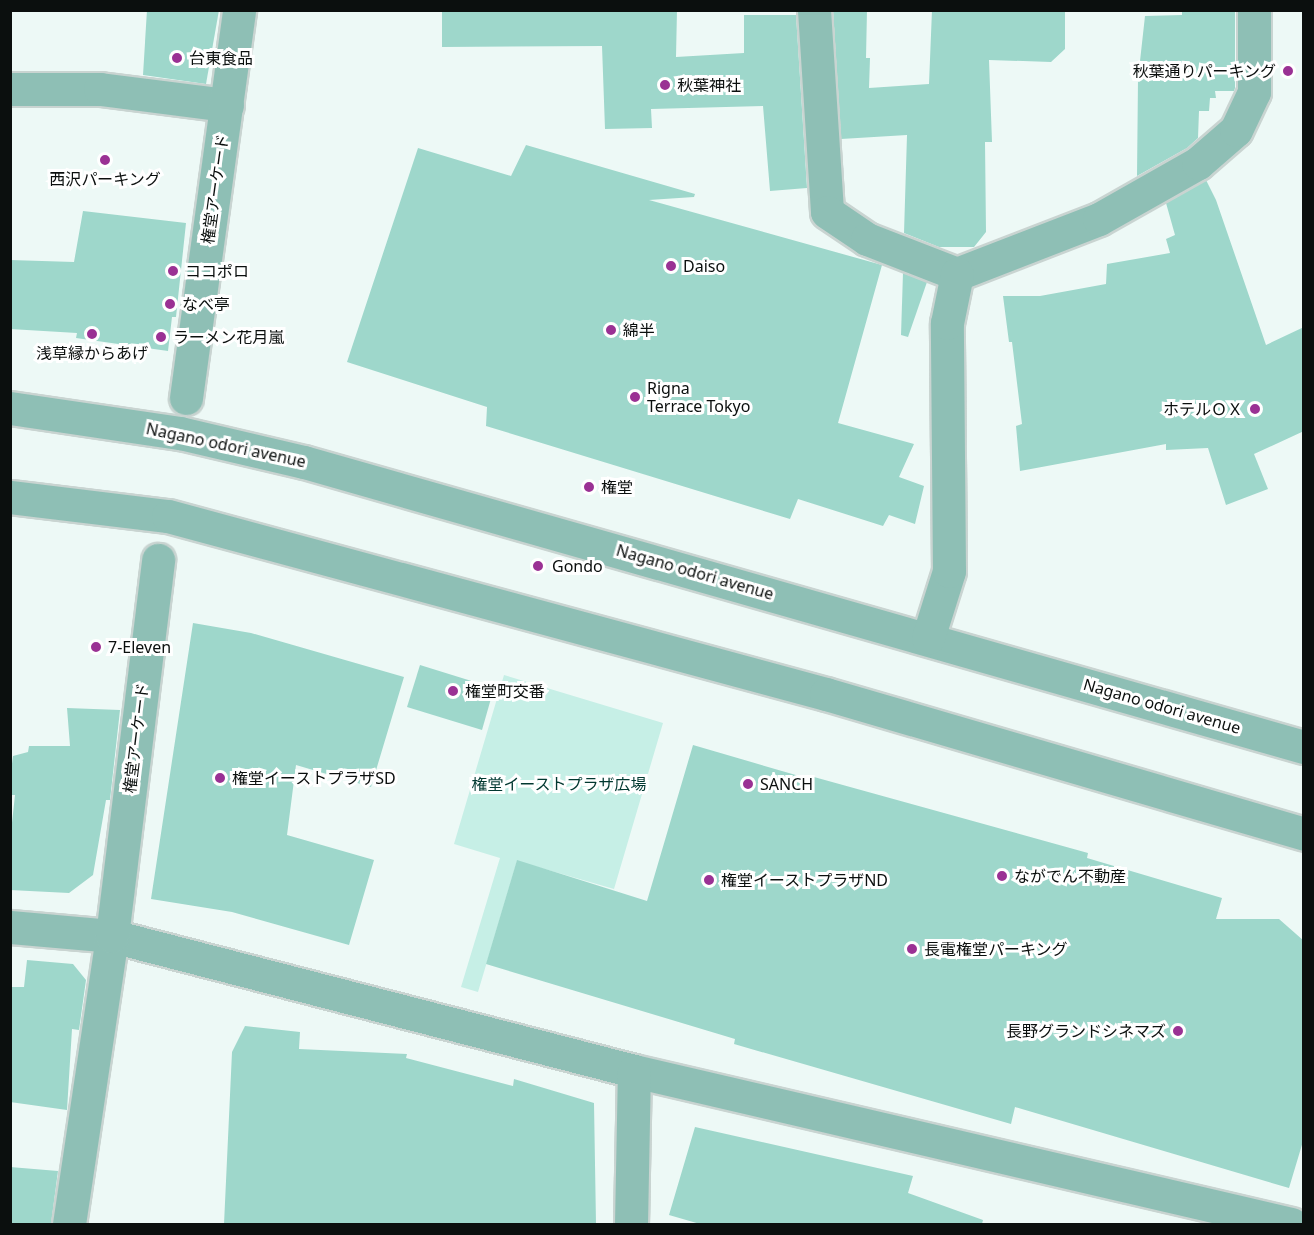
<!DOCTYPE html>
<meta charset="utf-8">
<style>
body{margin:0}
#map{position:relative;width:1314px;height:1235px;overflow:hidden;background:#edf9f6;font-family:"Noto Sans","Noto Sans JP",sans-serif}
div>[style]{position:absolute}
[style*='--x']{left:calc(var(--x)*1px);top:calc(var(--y)*1px);width:calc(var(--w)*1px);rotate:calc(var(--a)*1deg)}
.green>*{inset:0;background:#c6efe6}
.building>*{inset:0;background:#9ed7cb}
.roads{filter:drop-shadow(2px 0 #c9d4d1) drop-shadow(-2px 0 #c9d4d1) drop-shadow(0 2px #c9d4d1) drop-shadow(0 -2px #c9d4d1)}
.minor>*{height:33px;margin:-16.5px;padding:0 16.5px;transform-origin:16.5px;border-radius:16.5px;background:#8ebfb5}
.dots>*{width:16px;height:16px;translate:-50% -50%;box-sizing:border-box;border:3px solid #fff;border-radius:50%}
span{translate:-50% -50%;white-space:nowrap;text-align:center;line-height:1.15;-webkit-text-stroke:6px #fff;paint-order:stroke}
.poi-label{font-size:16px;color:#0b0f0e}
.left{translate:0 -50%;text-align:left}
.right{translate:-100% -50%;text-align:right}
.street-label{font-size:16px;color:#0b0f0e}
.park-label{font-size:16px;color:#013830}
.frame{position:absolute;inset:0;border:12px solid #0b0f0e;pointer-events:none}
</style>
<div id="map">
<div class="green">
<div style="clip-path:polygon(504px 675px,663px 723px,614px 889px,517px 861px,478px 992px,461px 987px,500px 858px,454px 844px)"></div>
</div>
<div class="building">
<div style="clip-path:polygon(147px 10px,219px 10px,206px 84px,143px 75px)"></div>
<div style="clip-path:polygon(442px 10px,677px 10px,676px 57px,744px 53px,744px 15px,796px 15px,807px 188px,770px 191px,763px 106px,651px 109px,652px 128px,605px 129px,602px 46px,442px 47px)"></div>
<div style="clip-path:polygon(833px 10px,867px 10px,866px 58px,870px 58px,869px 88px,929px 84px,932px 10px,1065px 10px,1065px 49px,1051px 62px,989px 60px,992px 142px,985px 142px,986px 232px,974px 247px,939px 247px,904px 233px,907px 135px,841px 139px)"></div>
<div style="clip-path:polygon(1182px 10px,1235px 10px,1235px 88px,1234px 91px,1215px 91px,1216px 98px,1210px 98px,1209px 111px,1199px 111px,1198px 138px,1187px 148px,1137px 176px,1138px 79px,1145px 16px,1182px 15px)"></div>
<div style="clip-path:polygon(526px 145px,695px 194px,694px 197px,649px 200px,882px 265px,838px 423px,914px 444px,899px 477px,924px 486px,915px 524px,889px 515px,883px 526px,798px 499px,790px 519px,486px 426px,487px 407px,347px 362px,418px 148px,511px 176px)"></div>
<div style="clip-path:polygon(1206px 180px,1216px 200px,1266px 345px,1304px 327px,1304px 431px,1254px 454px,1268px 489px,1226px 505px,1208px 448px,1166px 450px,1166px 444px,1020px 471px,1016px 426px,1022px 424px,1012px 342px,1009px 342px,1003px 296px,1040px 296px,1106px 284px,1107px 264px,1170px 253px,1166px 239px,1175px 235px,1166px 203px)"></div>
<div style="clip-path:polygon(83px 211px,186px 223px,176px 317px,172px 317px,168px 351px,76px 338px,77px 333px,10px 329px,10px 260px,74px 262px)"></div>
<div style="clip-path:polygon(903px 273px,927px 282px,908px 337px,901px 335px)"></div>
<div style="clip-path:polygon(193px 623px,251px 633px,404px 677px,371px 787px,296px 765px,287px 835px,374px 860px,349px 945px,232px 912px,151px 899px)"></div>
<div style="clip-path:polygon(420px 665px,494px 688px,482px 730px,407px 707px)"></div>
<div style="clip-path:polygon(67px 708px,120px 710px,110px 800px,106px 800px,93px 875px,69px 893px,10px 890px,10px 841px,15px 795px,10px 795px,10px 779px,13px 756px,28px 752px,29px 746px,70px 746px)"></div>
<div style="clip-path:polygon(693px 745px,813px 780px,814px 777px,1088px 853px,1087px 858px,1222px 898px,1216px 919px,1279px 919px,1304px 941px,1304px 1138px,1289px 1188px,1015px 1107px,1011px 1124px,734px 1044px,735px 1039px,486px 964px,517px 860px,647px 901px)"></div>
<div style="clip-path:polygon(27px 960px,73px 964px,86px 980px,79px 1030px,72px 1029px,67px 1110px,10px 1102px,10px 987px,24px 987px)"></div>
<div style="clip-path:polygon(245px 1026px,300px 1032px,299px 1049px,407px 1054px,406px 1058px,513px 1086px,514px 1079px,594px 1103px,596px 1224px,224px 1224px,232px 1052px)"></div>
<div style="clip-path:polygon(695px 1127px,913px 1176px,908px 1193px,983px 1220px,982px 1224px,700px 1224px,669px 1215px)"></div>
<div style="clip-path:polygon(10px 1167px,58px 1171px,51px 1224px,10px 1224px)"></div>
</div>
<div class="roads">
<div class="minor">
<div style="--x:814;--y:10;--w:202;--a:86.3"></div>
<div style="--x:827;--y:212;--w:48;--a:34"></div>
<div style="--x:867;--y:239;--w:97;--a:21.3"></div>
<div style="--x:957;--y:274;--w:152;--a:-21.2"></div>
<div style="--x:1099;--y:219;--w:114;--a:-29.5"></div>
<div style="--x:1198;--y:163;--w:50;--a:-41"></div>
<div style="--x:1236;--y:130;--w:42;--a:-64.7"></div>
<div style="--x:1254;--y:92;--w:82;--a:-90"></div>
<div style="--x:10;--y:89;--w:90;--a:0"></div>
<div style="--x:100;--y:89;--w:128;--a:7.2"></div>
<div style="--x:186;--y:398;--w:392;--a:-82.2"></div>
<div style="--x:10;--y:408;--w:172;--a:8.4"></div>
<div style="--x:180;--y:433;--w:127;--a:13.2"></div>
<div style="--x:304;--y:462;--w:1040;--a:15.91"></div>
<div style="--x:10;--y:497;--w:159;--a:6.9"></div>
<div style="--x:168;--y:516;--w:682;--a:15.14"></div>
<div style="--x:826;--y:694;--w:498;--a:16.3"></div>
<div style="--x:928;--y:638;--w:70;--a:-72.6"></div>
<div style="--x:949;--y:571;--w:248;--a:-90.5"></div>
<div style="--x:947;--y:323;--w:50;--a:-78.5"></div>
<div style="--x:10;--y:927;--w:102;--a:5"></div>
<div style="--x:112;--y:936;--w:539;--a:14.5"></div>
<div style="--x:634;--y:1071;--w:675;--a:13.11"></div>
<div style="--x:69;--y:1224;--w:291;--a:-81.5"></div>
<div style="--x:112;--y:936;--w:379;--a:-83"></div>
<div style="--x:631;--y:1224;--w:153;--a:-88.9"></div>
</div>
</div>
<div class="dots">
<div style="left:177px;top:58px;background:#9a3194"></div>
<div style="left:1288px;top:71px;background:#9a3194"></div>
<div style="left:665px;top:85px;background:#9a3194"></div>
<div style="left:105px;top:160px;background:#9a3194"></div>
<div style="left:671px;top:266px;background:#9a3194"></div>
<div style="left:173px;top:271px;background:#9a3194"></div>
<div style="left:170px;top:304px;background:#9a3194"></div>
<div style="left:611px;top:330px;background:#9a3194"></div>
<div style="left:92px;top:334px;background:#9a3194"></div>
<div style="left:161px;top:337px;background:#9a3194"></div>
<div style="left:635px;top:397px;background:#9a3194"></div>
<div style="left:1255px;top:409px;background:#9a3194"></div>
<div style="left:589px;top:487px;background:#9a3194"></div>
<div style="left:538px;top:566px;background:#9a3194"></div>
<div style="left:96px;top:647px;background:#9a3194"></div>
<div style="left:453px;top:691px;background:#9a3194"></div>
<div style="left:220px;top:778px;background:#9a3194"></div>
<div style="left:748px;top:784px;background:#9a3194"></div>
<div style="left:1002px;top:876px;background:#9a3194"></div>
<div style="left:709px;top:880px;background:#9a3194"></div>
<div style="left:912px;top:949px;background:#9a3194"></div>
<div style="left:1178px;top:1031px;background:#9a3194"></div>
</div>
<div class="poi-label">
<span class="left" style="left:189px;top:58px">台東食品</span>
<span class="right" style="left:1276px;top:71px">秋葉通りパーキング</span>
<span class="left" style="left:677px;top:85px">秋葉神社</span>
<span style="left:105px;top:179px">西沢パーキング</span>
<span class="left" style="left:683px;top:266px">Daiso</span>
<span class="left" style="left:185px;top:271px">ココポロ</span>
<span class="left" style="left:182px;top:304px">なべ亭</span>
<span class="left" style="left:623px;top:330px">綿半</span>
<span class="left" style="left:173px;top:337px">ラーメン花月嵐</span>
<span style="left:92px;top:353px">浅草縁からあげ</span>
<span class="left" style="left:647px;top:397px">Rigna<br>Terrace Tokyo</span>
<span class="right" style="left:1243px;top:409px">ホテルＯＸ</span>
<span class="left" style="left:601px;top:487px">権堂</span>
<span class="left" style="left:552px;top:566px">Gondo</span>
<span class="left" style="left:108px;top:647px">7-Eleven</span>
<span class="left" style="left:465px;top:691px">権堂町交番</span>
<span class="left" style="left:232px;top:778px">権堂イーストプラザSD</span>
<span class="left" style="left:760px;top:784px">SANCH</span>
<span class="left" style="left:1014px;top:876px">ながでん不動産</span>
<span class="left" style="left:721px;top:880px">権堂イーストプラザND</span>
<span class="left" style="left:924px;top:949px">長電権堂パーキング</span>
<span class="right" style="left:1166px;top:1031px">長野グランドシネマズ</span>
</div>
<div class="street-label">
<span style="left:215px;top:189px;rotate:-82deg">権堂アーケード</span>
<span style="left:226px;top:445px;rotate:12deg">Nagano odori avenue</span>
<span style="left:695px;top:572px;rotate:16deg">Nagano odori avenue</span>
<span style="left:1162px;top:706px;rotate:16deg">Nagano odori avenue</span>
<span style="left:136px;top:738px;rotate:-83deg">権堂アーケード</span>
</div>
<div class="park-label">
<span style="left:559px;top:784px">権堂イーストプラザ広場</span>
</div>
<div class="frame"></div>
</div>
